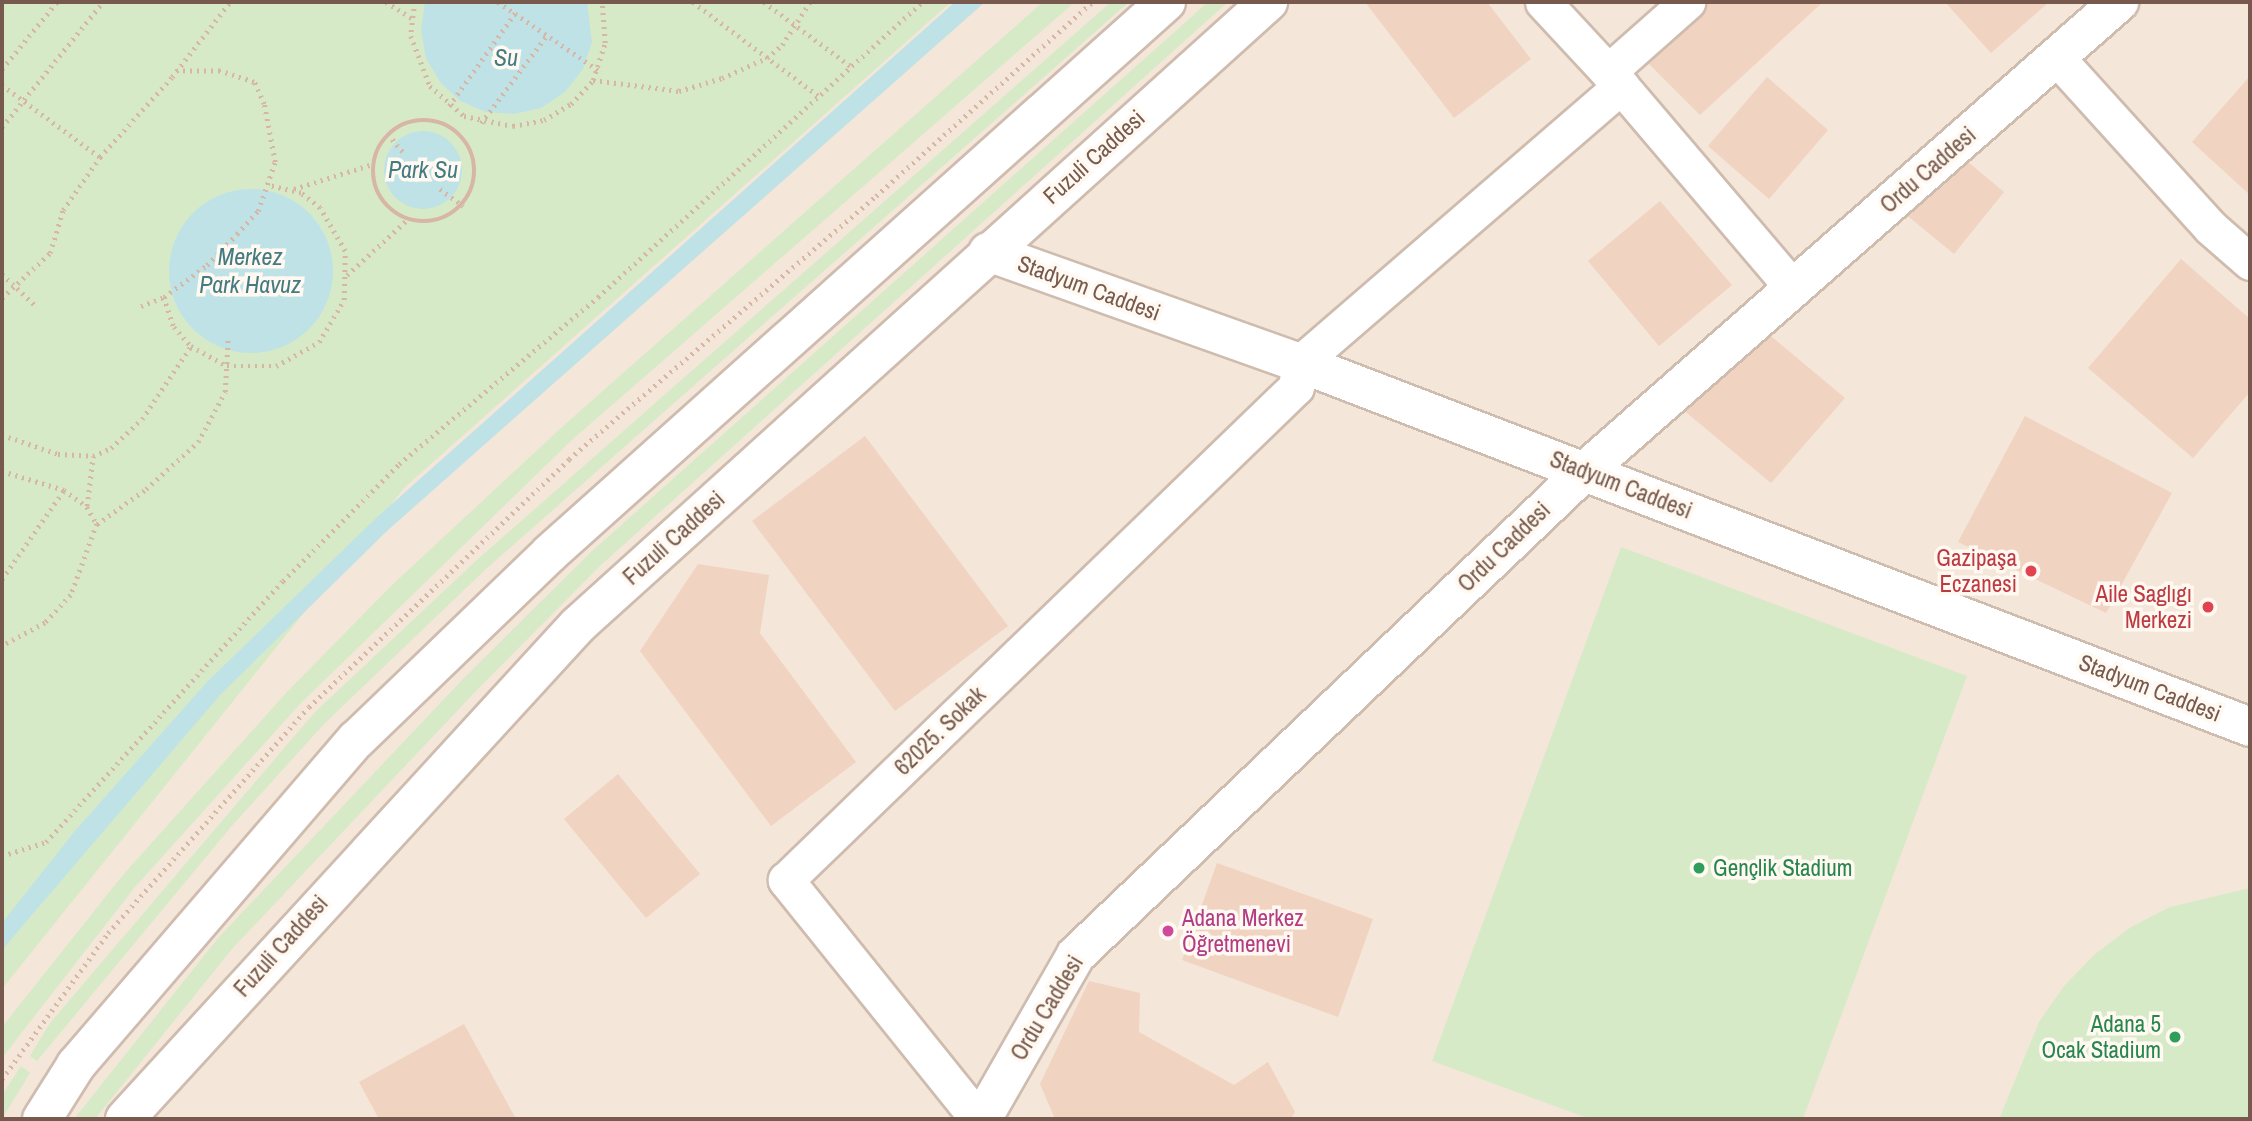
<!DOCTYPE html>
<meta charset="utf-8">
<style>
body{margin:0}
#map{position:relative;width:2252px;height:1121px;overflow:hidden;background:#fcf4ea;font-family:"Archivo Narrow",sans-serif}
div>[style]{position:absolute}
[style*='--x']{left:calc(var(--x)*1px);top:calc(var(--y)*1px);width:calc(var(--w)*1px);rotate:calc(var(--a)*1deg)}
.residential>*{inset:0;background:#f4e6d8}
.green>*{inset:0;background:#d7eac8}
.water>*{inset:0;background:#bee2e6}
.round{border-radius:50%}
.building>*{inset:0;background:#f1d3c2}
.path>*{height:4.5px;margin-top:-2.25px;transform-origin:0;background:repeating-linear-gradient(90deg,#d7b6a5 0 2px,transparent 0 7px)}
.path>.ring{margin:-2.25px;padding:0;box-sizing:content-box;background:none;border:4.5px solid #d7b6a5;border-radius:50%}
.roads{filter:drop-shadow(2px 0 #cebcaf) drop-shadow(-2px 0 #cebcaf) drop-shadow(0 2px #cebcaf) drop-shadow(0 -2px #cebcaf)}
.street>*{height:35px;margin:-17.5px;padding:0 17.5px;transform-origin:17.5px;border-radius:17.5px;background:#fff}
.secondary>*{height:38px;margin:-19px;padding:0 19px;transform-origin:19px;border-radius:19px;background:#fff}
.dots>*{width:19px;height:19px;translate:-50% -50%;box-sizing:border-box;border:4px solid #fff9f1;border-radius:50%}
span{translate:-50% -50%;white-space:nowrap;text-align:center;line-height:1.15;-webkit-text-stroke:7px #fff9f1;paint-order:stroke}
.street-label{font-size:23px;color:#775a4d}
.health-label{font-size:23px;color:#be3a42}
.right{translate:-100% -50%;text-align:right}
.leisure-label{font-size:23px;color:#27864d}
.left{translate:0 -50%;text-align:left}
.hotel-label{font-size:23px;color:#b23c85}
.water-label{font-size:24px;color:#437b83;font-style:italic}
.frame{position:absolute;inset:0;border:4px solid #775a4d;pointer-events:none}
</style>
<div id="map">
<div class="residential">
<div style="clip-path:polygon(2px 2px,2250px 2px,2250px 1119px,2px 1119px)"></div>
</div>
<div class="green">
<div style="clip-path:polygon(2px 2px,951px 2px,405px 487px,2px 989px)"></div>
<div style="clip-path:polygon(1043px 2px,1075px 2px,573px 439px,300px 704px,135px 887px,2px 1058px,2px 1027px,122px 876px,286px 693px,391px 586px,562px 427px)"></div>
<div style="clip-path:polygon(1111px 2px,1129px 2px,486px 569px,324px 724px,230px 828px,37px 1061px,30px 1056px,50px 1023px,314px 713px,478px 559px)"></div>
<div style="clip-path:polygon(1208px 2px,1228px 2px,601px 565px,475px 692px,232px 949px,95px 1119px,74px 1119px,219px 937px,463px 679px,591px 552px)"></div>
<div style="clip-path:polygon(1621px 547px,1967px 676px,1803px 1119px,1590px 1119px,1432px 1061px)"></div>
<div style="clip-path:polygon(2250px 888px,2250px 1119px,1999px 1119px,2039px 1022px,2064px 986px,2095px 954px,2131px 927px,2170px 907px)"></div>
<div style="clip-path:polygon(21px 1066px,30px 1073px,2px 1119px,2px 1095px)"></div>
</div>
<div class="water">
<div style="clip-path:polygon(425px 2px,587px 2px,592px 42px,583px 69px,565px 92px,541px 108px,514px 114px,486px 112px,460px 101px,440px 82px,426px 58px,421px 30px)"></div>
<div style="clip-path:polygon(955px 2px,985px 2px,388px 530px,220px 695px,2px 950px,2px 923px,74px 832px,207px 682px,375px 519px)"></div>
<div class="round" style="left:384px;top:131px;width:78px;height:78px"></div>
<div class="round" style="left:169px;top:189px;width:164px;height:164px"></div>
</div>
<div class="building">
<div style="clip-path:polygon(1365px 2px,1487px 2px,1531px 59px,1454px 118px)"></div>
<div style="clip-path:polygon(1705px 2px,1823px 2px,1700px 115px,1644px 59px)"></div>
<div style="clip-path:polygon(1945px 2px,2049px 2px,1991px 53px)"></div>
<div style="clip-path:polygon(2250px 76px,2250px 195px,2192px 142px)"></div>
<div style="clip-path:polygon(1767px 77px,1828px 130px,1769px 199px,1708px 146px)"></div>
<div style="clip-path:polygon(1949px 146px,2004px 192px,1954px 254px,1898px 208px)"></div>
<div style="clip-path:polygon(1660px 201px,1732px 285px,1659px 346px,1588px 261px)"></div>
<div style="clip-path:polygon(2181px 259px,2250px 319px,2250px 392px,2193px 458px,2088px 368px)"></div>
<div style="clip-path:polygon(1754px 322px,1845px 398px,1771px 483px,1681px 408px)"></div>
<div style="clip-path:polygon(2025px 416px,2172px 493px,2106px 613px,1958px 542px)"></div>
<div style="clip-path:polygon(865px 436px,1008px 626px,895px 711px,752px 521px)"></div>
<div style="clip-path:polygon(698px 564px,769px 575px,760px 633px,856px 762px,771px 826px,640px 651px)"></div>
<div style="clip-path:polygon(618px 774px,700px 874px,646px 918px,564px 819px)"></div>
<div style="clip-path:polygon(1217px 863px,1373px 919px,1338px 1017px,1182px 960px)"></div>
<div style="clip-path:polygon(1089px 981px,1140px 993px,1139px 1032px,1234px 1085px,1268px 1062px,1295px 1112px,1291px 1119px,1055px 1119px,1040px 1084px)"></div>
<div style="clip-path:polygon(464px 1024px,516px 1119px,379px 1119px,359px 1082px)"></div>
</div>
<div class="path">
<div style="--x:386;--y:2;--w:31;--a:32"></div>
<div style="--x:415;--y:2;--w:34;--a:97"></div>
<div style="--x:411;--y:36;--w:53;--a:69.2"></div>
<div style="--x:430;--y:86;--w:45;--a:41.4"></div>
<div style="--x:464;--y:116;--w:50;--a:11.5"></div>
<div style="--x:513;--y:126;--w:32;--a:-11"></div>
<div style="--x:544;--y:120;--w:31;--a:-31"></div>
<div style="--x:571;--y:104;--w:33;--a:-47"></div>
<div style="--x:593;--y:80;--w:39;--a:-72"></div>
<div style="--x:605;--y:43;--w:41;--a:-94.2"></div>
<div style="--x:498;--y:2;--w:121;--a:34.2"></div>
<div style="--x:693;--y:2;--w:159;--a:36.8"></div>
<div style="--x:764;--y:2;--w:109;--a:36.5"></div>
<div style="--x:2;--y:69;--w:87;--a:-50.6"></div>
<div style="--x:593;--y:80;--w:87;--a:7.3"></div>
<div style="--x:679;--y:91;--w:45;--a:-16.8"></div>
<div style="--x:722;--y:78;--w:49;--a:-24"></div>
<div style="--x:767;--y:58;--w:20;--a:-41"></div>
<div style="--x:782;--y:45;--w:51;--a:-56.9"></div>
<div style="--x:2;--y:85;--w:122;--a:36.3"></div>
<div style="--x:449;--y:106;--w:114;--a:-54.6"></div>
<div class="ring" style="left:373px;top:120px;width:97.5px;height:97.5px"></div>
<div style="--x:481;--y:123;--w:110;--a:-53.1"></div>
<div style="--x:2;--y:127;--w:161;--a:-51.1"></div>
<div style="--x:388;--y:134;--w:25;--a:50"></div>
<div style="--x:294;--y:189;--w:83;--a:-17.6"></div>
<div style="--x:440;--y:189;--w:29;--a:36"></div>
<div style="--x:2;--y:274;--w:48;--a:43.3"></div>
<div style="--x:347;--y:275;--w:81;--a:-42.5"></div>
<div style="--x:164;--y:297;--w:32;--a:72"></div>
<div style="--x:174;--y:327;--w:25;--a:48"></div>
<div style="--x:191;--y:346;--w:41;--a:29.1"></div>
<div style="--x:227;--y:366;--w:49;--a:0"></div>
<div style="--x:276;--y:366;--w:49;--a:-29.2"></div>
<div style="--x:319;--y:342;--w:49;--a:-59.2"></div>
<div style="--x:344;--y:300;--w:49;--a:-88.8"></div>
<div style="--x:345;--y:251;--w:50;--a:-120.2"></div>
<div style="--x:320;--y:208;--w:24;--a:-142"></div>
<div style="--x:301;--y:193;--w:32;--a:-167"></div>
<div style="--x:2;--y:298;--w:66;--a:-43.2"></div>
<div style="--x:50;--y:253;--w:45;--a:-73.2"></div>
<div style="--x:63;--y:210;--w:65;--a:-55.1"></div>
<div style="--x:100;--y:157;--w:108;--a:-48"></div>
<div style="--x:172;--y:77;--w:95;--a:-52.3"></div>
<div style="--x:141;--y:306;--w:25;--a:-21"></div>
<div style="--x:164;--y:297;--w:54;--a:-36.7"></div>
<div style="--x:207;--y:265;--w:43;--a:-45.9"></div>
<div style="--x:237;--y:234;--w:31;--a:-48"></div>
<div style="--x:258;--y:211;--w:52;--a:-70.9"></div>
<div style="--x:275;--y:162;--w:59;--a:-100.7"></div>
<div style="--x:264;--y:104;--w:24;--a:-114"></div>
<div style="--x:254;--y:82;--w:36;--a:-162"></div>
<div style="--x:220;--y:71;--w:43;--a:180"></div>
<div style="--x:2;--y:435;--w:59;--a:18.7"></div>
<div style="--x:58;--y:454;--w:35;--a:3"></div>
<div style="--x:93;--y:456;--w:20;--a:-24"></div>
<div style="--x:111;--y:448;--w:42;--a:-43.1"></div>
<div style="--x:142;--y:419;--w:88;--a:-56.1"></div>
<div style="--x:2;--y:471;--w:65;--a:17"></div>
<div style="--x:64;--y:490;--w:29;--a:36"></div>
<div style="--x:87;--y:507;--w:20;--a:60"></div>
<div style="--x:97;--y:524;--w:76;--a:110.1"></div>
<div style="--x:71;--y:595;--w:38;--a:133"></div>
<div style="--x:45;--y:623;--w:49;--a:151.9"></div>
<div style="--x:87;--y:506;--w:50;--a:-83.2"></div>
<div style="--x:97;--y:524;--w:60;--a:-35.5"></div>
<div style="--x:146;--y:489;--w:70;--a:-42.1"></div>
<div style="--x:198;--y:442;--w:57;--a:-61.6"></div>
<div style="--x:225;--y:392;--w:53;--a:-86.8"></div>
<div style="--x:2;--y:579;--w:108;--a:-55.1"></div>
<div style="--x:2;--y:856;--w:46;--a:-17.7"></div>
<div style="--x:46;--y:842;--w:353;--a:-47.8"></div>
<div style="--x:283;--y:581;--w:165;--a:-45.2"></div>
<div style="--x:399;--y:464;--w:260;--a:-40"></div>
<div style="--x:598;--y:297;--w:438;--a:-42.3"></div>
<div style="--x:2;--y:1079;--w:180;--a:-54"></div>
<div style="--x:108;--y:933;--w:302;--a:-48.4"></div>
<div style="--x:309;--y:707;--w:359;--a:-43.6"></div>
<div style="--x:569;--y:459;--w:404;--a:-40.6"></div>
<div style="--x:876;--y:196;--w:290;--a:-41.9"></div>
</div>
<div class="roads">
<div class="street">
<div style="--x:1543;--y:2;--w:115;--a:47.1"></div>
<div style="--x:1621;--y:86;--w:265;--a:49.6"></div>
<div style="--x:2057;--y:58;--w:228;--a:47.8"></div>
<div style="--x:2210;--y:227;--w:53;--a:41.2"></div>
<div style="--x:1608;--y:72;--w:106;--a:-41.5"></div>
<div style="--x:978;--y:1119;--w:307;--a:-128.8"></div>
<div style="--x:786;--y:880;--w:709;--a:-44.03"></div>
<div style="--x:1296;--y:387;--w:24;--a:-81"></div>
<div style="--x:1300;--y:363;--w:424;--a:-40.8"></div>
</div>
<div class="secondary">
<div style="--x:988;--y:252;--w:331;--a:19.6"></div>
<div style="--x:1300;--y:363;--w:1017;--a:20.96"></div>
<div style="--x:42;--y:1119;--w:64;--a:-57.8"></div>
<div style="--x:76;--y:1065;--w:429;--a:-49.3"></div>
<div style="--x:356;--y:740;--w:268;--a:-43.9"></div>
<div style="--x:549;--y:554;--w:828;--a:-41.82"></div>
<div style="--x:125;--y:1119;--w:670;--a:-47.48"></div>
<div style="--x:578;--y:625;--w:930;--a:-42.08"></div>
<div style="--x:982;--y:1119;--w:189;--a:-60.2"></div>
<div style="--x:1076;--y:955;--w:702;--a:-43.56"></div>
<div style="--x:1585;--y:471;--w:711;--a:-41.29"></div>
</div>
</div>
<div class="dots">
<div style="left:2031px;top:571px;background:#e0444e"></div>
<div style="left:2208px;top:607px;background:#e0444e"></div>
<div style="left:1699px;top:868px;background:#2e9e5b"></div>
<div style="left:1168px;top:931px;background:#d1479c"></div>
<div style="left:2175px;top:1037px;background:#2e9e5b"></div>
</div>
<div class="street-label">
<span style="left:1094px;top:157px;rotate:-42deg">Fuzuli Caddesi</span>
<span style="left:1928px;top:170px;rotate:-41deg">Ordu Caddesi</span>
<span style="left:1089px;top:288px;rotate:20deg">Stadyum Caddesi</span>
<span style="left:1621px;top:485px;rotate:21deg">Stadyum Caddesi</span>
<span style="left:674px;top:538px;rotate:-42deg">Fuzuli Caddesi</span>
<span style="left:1504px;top:547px;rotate:-44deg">Ordu Caddesi</span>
<span style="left:2150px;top:688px;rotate:21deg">Stadyum Caddesi</span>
<span style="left:940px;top:731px;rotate:-44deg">62025. Sokak</span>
<span style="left:281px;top:946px;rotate:-48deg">Fuzuli Caddesi</span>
<span style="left:1047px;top:1008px;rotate:-59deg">Ordu Caddesi</span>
</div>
<div class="health-label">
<span class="right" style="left:2017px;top:571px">Gazipaşa<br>Eczanesi</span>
<span class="right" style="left:2192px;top:607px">Aile Saglıgı<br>Merkezi</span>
</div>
<div class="leisure-label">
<span class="left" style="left:1713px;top:868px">Gençlik Stadium</span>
<span class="right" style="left:2161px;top:1037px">Adana 5<br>Ocak Stadium</span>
</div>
<div class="hotel-label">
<span class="left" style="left:1182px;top:931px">Adana Merkez<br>Öğretmenevi</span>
</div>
<div class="water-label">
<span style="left:506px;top:58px">Su</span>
<span style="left:423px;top:170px">Park Su</span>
<span style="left:250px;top:271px">Merkez<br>Park Havuz</span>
</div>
<div class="frame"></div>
</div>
